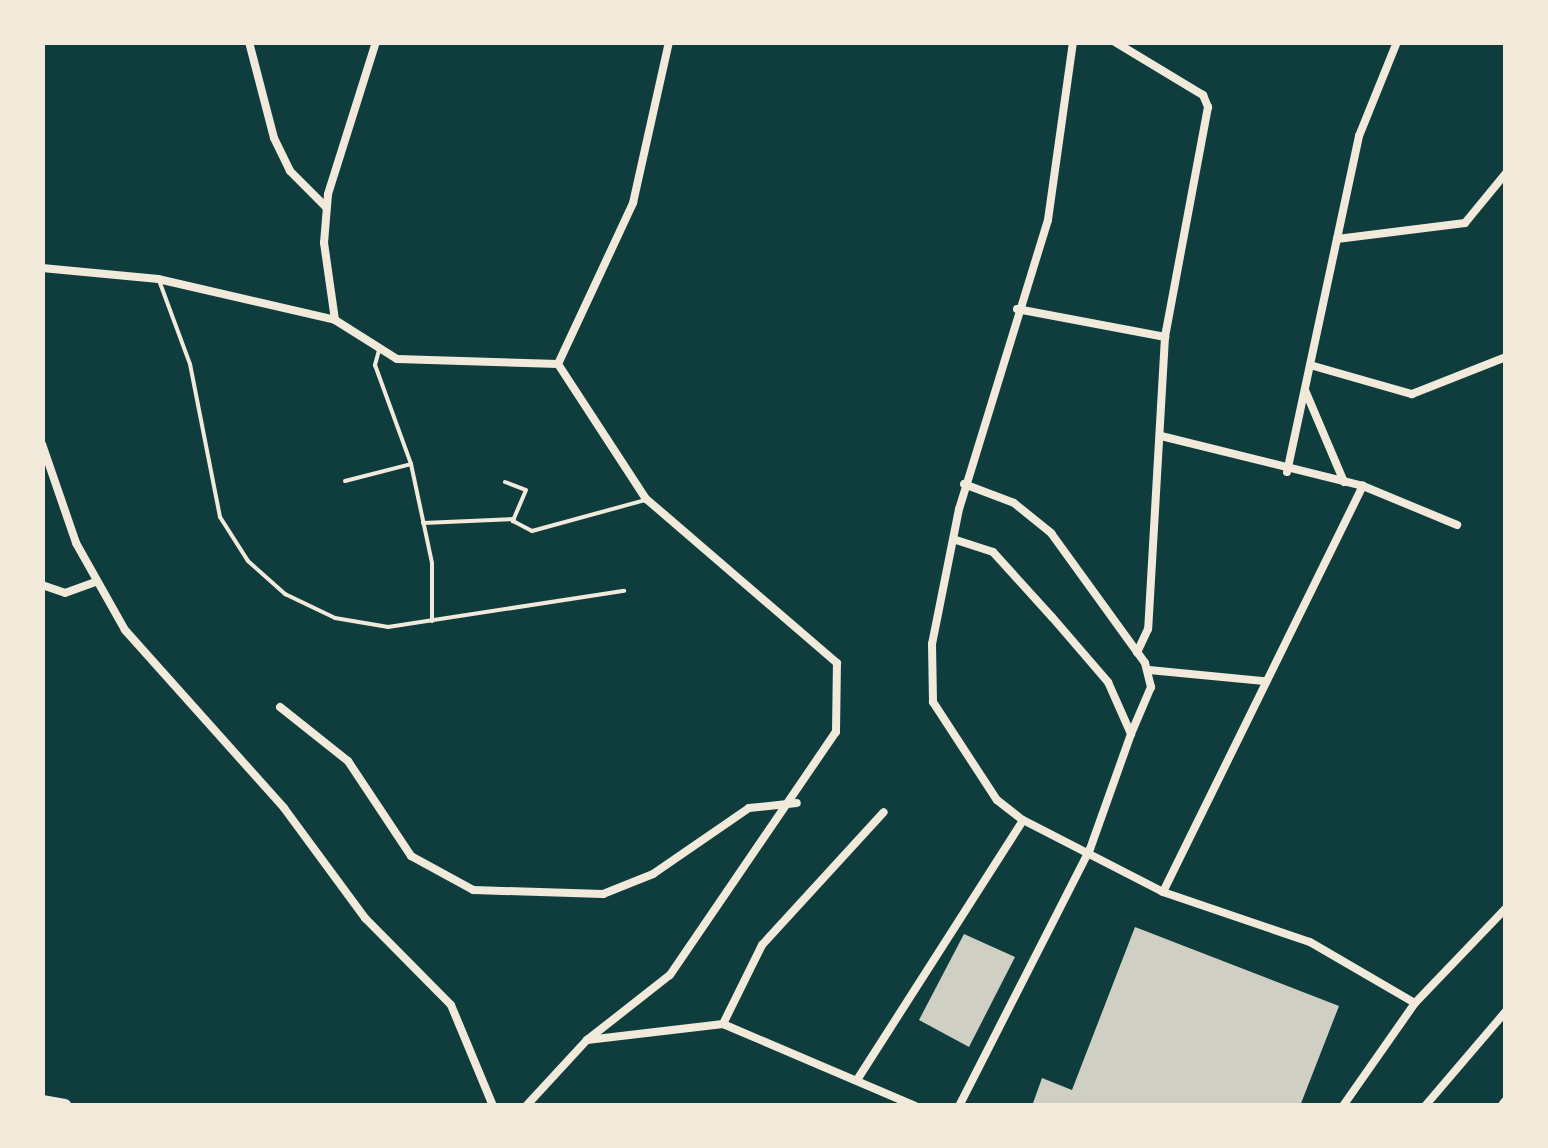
<!DOCTYPE html>
<style>
body{margin:0}
#map{position:relative;width:1548px;height:1148px;overflow:hidden;background:#0f3d3e;font-family:Helvetica,sans-serif}
div>[style]{position:absolute}
[style*='--x']{left:calc(var(--x)*1px);top:calc(var(--y)*1px);width:calc(var(--w)*1px);rotate:calc(var(--a)*1deg)}
.building>*{inset:0;background:#cfcfc3}
.service>*{height:4px;margin:-2px;padding:0 2px;transform-origin:2px;border-radius:2px;background:#f1e9da}
.minor>*{height:8px;margin:-4px;padding:0 4px;transform-origin:4px;border-radius:4px;background:#f1e9da}
.trunk>*{height:14px;margin:-7px;padding:0 7px;transform-origin:7px;border-radius:7px;background:#f1e9da}
span{translate:-50% -50%;white-space:nowrap;text-align:center;line-height:1.15;-webkit-text-stroke:8px #f1e9da;paint-order:stroke}
.frame{position:absolute;inset:0;border:45px solid #f1e9da;pointer-events:none}
</style>
<div id="map">
<div class="building">
<div style="clip-path:polygon(1135px 927px,1339px 1006px,1300px 1106px,1032px 1106px,1042px 1078px,1072px 1090px)"></div>
<div style="clip-path:polygon(964px 934px,1015px 957px,969px 1047px,919px 1020px)"></div>
</div>
<div class="service">
<div style="--x:160;--y:283;--w:86;--a:69.7"></div>
<div style="--x:190;--y:364;--w:156;--a:78.9"></div>
<div style="--x:220;--y:517;--w:52;--a:57.5"></div>
<div style="--x:248;--y:561;--w:50;--a:41.7"></div>
<div style="--x:285;--y:594;--w:55;--a:25.6"></div>
<div style="--x:335;--y:618;--w:54;--a:9.6"></div>
<div style="--x:388;--y:627;--w:239;--a:-8.7"></div>
<div style="--x:379;--y:350;--w:16;--a:105"></div>
<div style="--x:375;--y:365;--w:105;--a:70"></div>
<div style="--x:411;--y:464;--w:101;--a:78"></div>
<div style="--x:432;--y:563;--w:58;--a:90"></div>
<div style="--x:345;--y:481;--w:68;--a:-14.4"></div>
<div style="--x:505;--y:482;--w:22;--a:21"></div>
<div style="--x:526;--y:490;--w:34;--a:113"></div>
<div style="--x:513;--y:521;--w:21;--a:28"></div>
<div style="--x:532;--y:531;--w:117;--a:-15.3"></div>
<div style="--x:423;--y:523;--w:91;--a:-2.5"></div>
</div>
<div class="minor">
<div style="--x:249;--y:42;--w:99;--a:75.4"></div>
<div style="--x:274;--y:138;--w:37;--a:64"></div>
<div style="--x:290;--y:171;--w:51;--a:45"></div>
<div style="--x:1073;--y:42;--w:180;--a:98"></div>
<div style="--x:1048;--y:220;--w:302;--a:107.1"></div>
<div style="--x:959;--y:509;--w:138;--a:101.3"></div>
<div style="--x:932;--y:644;--w:58;--a:89"></div>
<div style="--x:933;--y:702;--w:117;--a:56.9"></div>
<div style="--x:997;--y:800;--w:33;--a:38"></div>
<div style="--x:1023;--y:820;--w:157;--a:27.2"></div>
<div style="--x:1163;--y:892;--w:155;--a:18.8"></div>
<div style="--x:1310;--y:942;--w:121;--a:30.2"></div>
<div style="--x:1415;--y:1003;--w:126;--a:125"></div>
<div style="--x:1115;--y:42;--w:103;--a:31.1"></div>
<div style="--x:1203;--y:95;--w:13;--a:67"></div>
<div style="--x:1208;--y:107;--w:234;--a:100.6"></div>
<div style="--x:1165;--y:337;--w:292;--a:93.3"></div>
<div style="--x:1148;--y:629;--w:26;--a:115"></div>
<div style="--x:1337;--y:239;--w:129;--a:-7.1"></div>
<div style="--x:1465;--y:223;--w:65;--a:-50.6"></div>
<div style="--x:42;--y:268;--w:117;--a:5.4"></div>
<div style="--x:158;--y:279;--w:182;--a:13"></div>
<div style="--x:335;--y:320;--w:73;--a:32.2"></div>
<div style="--x:397;--y:359;--w:161;--a:1.8"></div>
<div style="--x:1017;--y:309;--w:151;--a:10.7"></div>
<div style="--x:335;--y:320;--w:78;--a:-98.1"></div>
<div style="--x:324;--y:243;--w:49;--a:-85.3"></div>
<div style="--x:328;--y:194;--w:159;--a:-72.5"></div>
<div style="--x:558;--y:364;--w:178;--a:-65"></div>
<div style="--x:633;--y:203;--w:165;--a:-77.4"></div>
<div style="--x:1310;--y:365;--w:106;--a:15.9"></div>
<div style="--x:1412;--y:394;--w:101;--a:-21.5"></div>
<div style="--x:1305;--y:390;--w:100;--a:67"></div>
<div style="--x:1161;--y:436;--w:208;--a:13.9"></div>
<div style="--x:1363;--y:486;--w:102;--a:22.5"></div>
<div style="--x:42;--y:444;--w:105;--a:71"></div>
<div style="--x:76;--y:543;--w:100;--a:60.6"></div>
<div style="--x:125;--y:630;--w:239;--a:48.2"></div>
<div style="--x:284;--y:808;--w:137;--a:53.6"></div>
<div style="--x:365;--y:918;--w:122;--a:45.3"></div>
<div style="--x:451;--y:1005;--w:109;--a:67.4"></div>
<div style="--x:1287;--y:472;--w:344;--a:-77.9"></div>
<div style="--x:1359;--y:136;--w:101;--a:-68"></div>
<div style="--x:964;--y:484;--w:53;--a:20.8"></div>
<div style="--x:1014;--y:503;--w:48;--a:39"></div>
<div style="--x:1051;--y:533;--w:160;--a:54.1"></div>
<div style="--x:1145;--y:663;--w:25;--a:76"></div>
<div style="--x:1151;--y:687;--w:51;--a:113.1"></div>
<div style="--x:956;--y:540;--w:39;--a:18"></div>
<div style="--x:993;--y:552;--w:88;--a:47.8"></div>
<div style="--x:1052;--y:617;--w:86;--a:49.3"></div>
<div style="--x:1108;--y:682;--w:57;--a:66.1"></div>
<div style="--x:1131;--y:734;--w:122;--a:109.6"></div>
<div style="--x:1090;--y:849;--w:288;--a:117"></div>
<div style="--x:42;--y:585;--w:24;--a:19"></div>
<div style="--x:65;--y:593;--w:33;--a:-20"></div>
<div style="--x:1149;--y:670;--w:116;--a:5.5"></div>
<div style="--x:280;--y:707;--w:87;--a:38.5"></div>
<div style="--x:348;--y:761;--w:114;--a:56.4"></div>
<div style="--x:411;--y:856;--w:71;--a:28.7"></div>
<div style="--x:473;--y:890;--w:130;--a:1.8"></div>
<div style="--x:603;--y:894;--w:54;--a:-21.8"></div>
<div style="--x:653;--y:874;--w:116;--a:-34.5"></div>
<div style="--x:749;--y:808;--w:48;--a:-5.9"></div>
<div style="--x:1163;--y:892;--w:453;--a:-63.8"></div>
<div style="--x:1415;--y:1003;--w:132;--a:-46.2"></div>
<div style="--x:723;--y:1024;--w:88;--a:-63.7"></div>
<div style="--x:762;--y:945;--w:180;--a:-47.5"></div>
<div style="--x:587;--y:1040;--w:137;--a:-6.7"></div>
<div style="--x:723;--y:1024;--w:209;--a:23.1"></div>
<div style="--x:857;--y:1080;--w:308;--a:-57.4"></div>
<div style="--x:526;--y:1106;--w:90;--a:-47.3"></div>
<div style="--x:587;--y:1040;--w:105;--a:-38.1"></div>
<div style="--x:670;--y:975;--w:294;--a:-55.7"></div>
<div style="--x:836;--y:732;--w:69;--a:-89.2"></div>
<div style="--x:837;--y:663;--w:252;--a:-139.3"></div>
<div style="--x:646;--y:499;--w:161;--a:-123.1"></div>
<div style="--x:1425;--y:1106;--w:125;--a:-49.5"></div>
<div style="--x:1501;--y:1106;--w:8;--a:-50"></div>
</div>
<div class="trunk">
<div style="--x:42;--y:1102;--w:23;--a:10"></div>
</div>
<div class="frame"></div>
</div>
